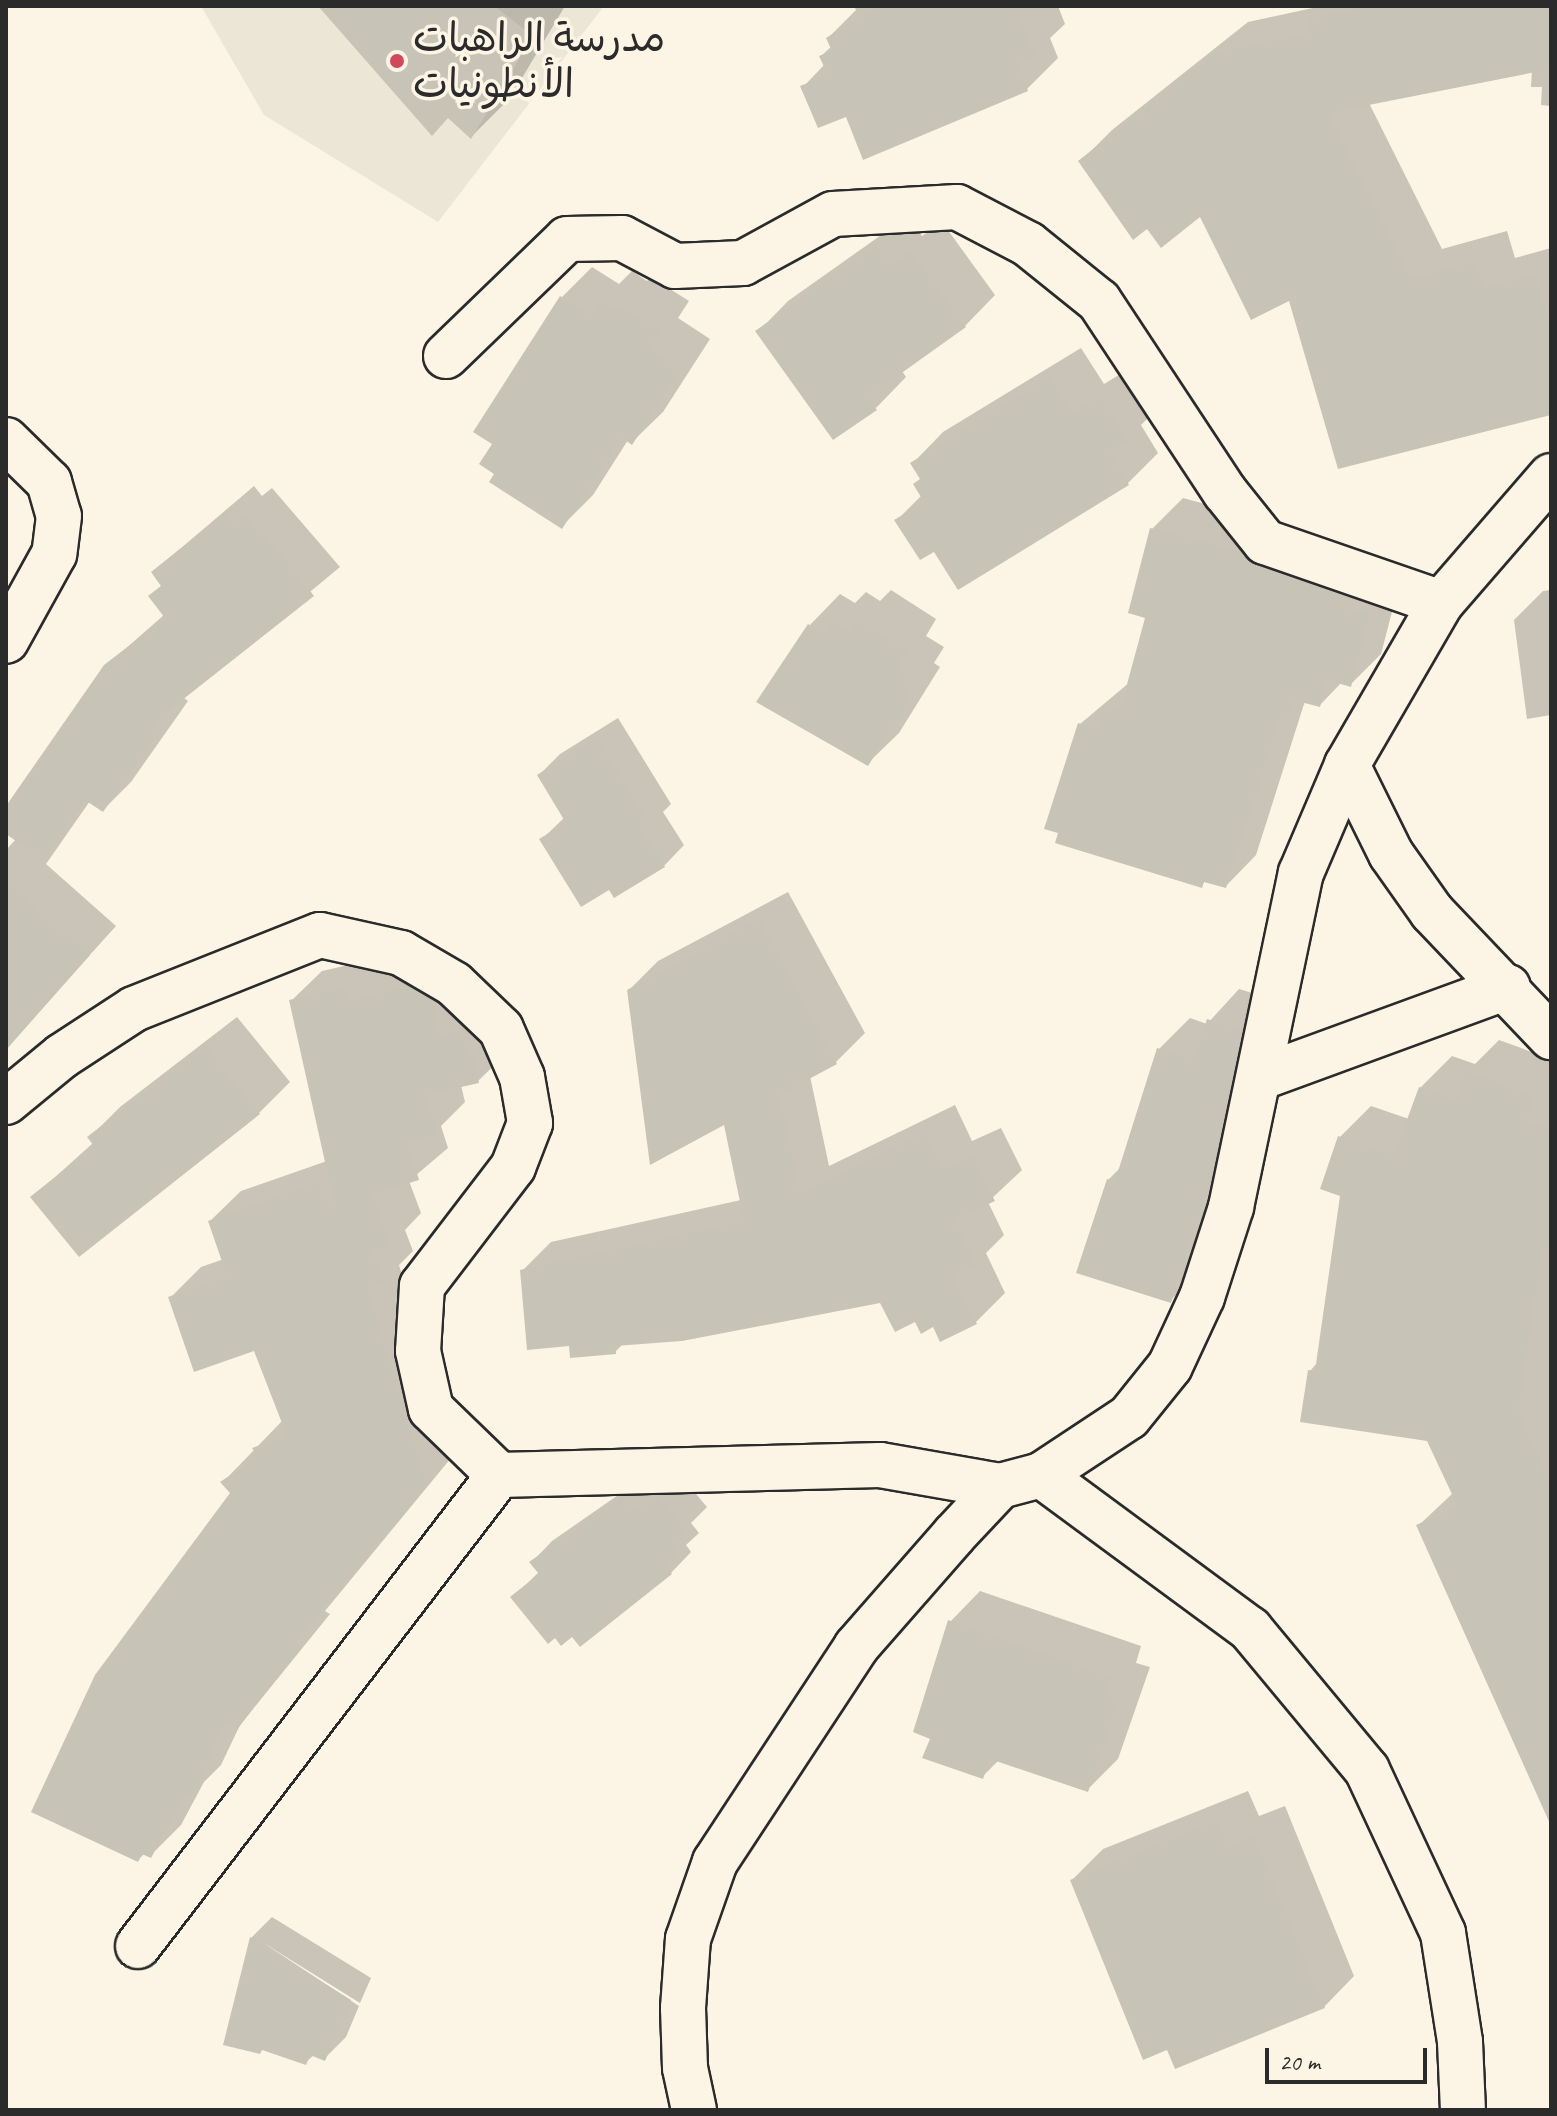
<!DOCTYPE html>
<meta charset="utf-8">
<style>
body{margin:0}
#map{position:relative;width:1557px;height:2116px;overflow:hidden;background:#fcf5e5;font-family:Caveat,"Playpen Sans Arabic",sans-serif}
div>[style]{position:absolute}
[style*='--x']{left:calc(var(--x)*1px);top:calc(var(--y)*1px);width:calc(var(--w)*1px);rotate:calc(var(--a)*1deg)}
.built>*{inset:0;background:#ece6d7}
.shadow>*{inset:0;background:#0003}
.building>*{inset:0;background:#c8c3b7}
.roads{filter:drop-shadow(2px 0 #2b2b2b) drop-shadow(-2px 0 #2b2b2b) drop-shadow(0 2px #2b2b2b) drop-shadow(0 -2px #2b2b2b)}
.minor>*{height:44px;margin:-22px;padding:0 22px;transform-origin:22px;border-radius:22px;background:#fcf5e5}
.dots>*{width:22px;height:22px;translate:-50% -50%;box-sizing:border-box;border:4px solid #fcf5e5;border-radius:50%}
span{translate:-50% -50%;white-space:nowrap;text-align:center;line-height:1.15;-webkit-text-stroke:7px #fcf5e5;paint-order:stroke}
.poi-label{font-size:40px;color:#2b2b2b}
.left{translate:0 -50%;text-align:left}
.frame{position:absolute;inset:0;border:8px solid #2b2b2b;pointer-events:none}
.scale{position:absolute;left:1265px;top:2048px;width:162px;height:36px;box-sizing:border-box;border:4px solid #2b2b2b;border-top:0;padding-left:10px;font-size:24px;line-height:28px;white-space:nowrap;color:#2b2b2b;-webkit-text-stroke:6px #fcf5e5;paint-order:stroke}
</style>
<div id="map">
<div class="built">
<div style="clip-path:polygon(201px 6px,604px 6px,438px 222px,264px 115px)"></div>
</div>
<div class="shadow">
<div style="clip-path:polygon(320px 6px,565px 6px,510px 98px,471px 137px)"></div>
<div style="clip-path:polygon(854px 6px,1058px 6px,1065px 24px,1050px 38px,1058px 58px,1027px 89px,864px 157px,847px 115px,803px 87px,825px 64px,821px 56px,832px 46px,828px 38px,856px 10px)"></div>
<div style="clip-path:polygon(1322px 6px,1551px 6px,1551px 106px,1541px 105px,1542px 87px,1531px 87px,1532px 70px,1369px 103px,1442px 249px,1507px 231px,1515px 258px,1551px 248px,1551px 413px,1290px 298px,1201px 214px,1147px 227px,1081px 161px,1112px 130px,1248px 22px)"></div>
<div style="clip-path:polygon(908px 216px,922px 236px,942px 222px,995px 295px,965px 326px,902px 371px,906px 377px,876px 408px,758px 332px,788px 301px)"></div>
<div style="clip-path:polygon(592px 267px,619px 284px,632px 271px,647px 281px,651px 277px,689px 301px,678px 318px,710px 339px,663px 412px,632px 442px,628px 440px,593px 495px,562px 526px,497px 473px,494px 444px,561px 298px)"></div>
<div style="clip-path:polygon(1081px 348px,1104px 384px,1132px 367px,1158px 408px,1141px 425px,1158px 453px,1128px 483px,934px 549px,897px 520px,922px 495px,922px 478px,913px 463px,943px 432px)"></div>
<div style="clip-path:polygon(254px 486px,262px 496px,272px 488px,340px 567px,183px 697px,188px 701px,131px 782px,103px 810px,90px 801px,46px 864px,116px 926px,6px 1048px,6px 850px,16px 839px,6px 832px,6px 809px,106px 666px,165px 614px,151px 596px,163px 584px,153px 572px)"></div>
<div style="clip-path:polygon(1183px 498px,1272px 522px,1399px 585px,1381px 654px,1350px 685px,1342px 682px,1320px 705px,1305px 701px,1256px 855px,1226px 886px,1206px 880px,1201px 885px,1080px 724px,1130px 682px,1148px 616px,1152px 529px)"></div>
<div style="clip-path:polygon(891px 590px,936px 619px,926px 636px,944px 647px,934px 663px,940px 667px,899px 733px,868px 763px,759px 701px,810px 625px,840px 594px,855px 603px,866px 592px,880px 601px)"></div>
<div style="clip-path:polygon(1551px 590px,1551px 715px,1527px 719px,1514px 620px,1543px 591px)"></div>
<div style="clip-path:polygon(618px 718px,671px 804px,663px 812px,684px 845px,664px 866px,609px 887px,541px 840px,565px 817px,539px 775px,560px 754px)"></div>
<div style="clip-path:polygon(788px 892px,865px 1033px,836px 1062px,810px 1076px,829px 1166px,955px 1105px,972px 1141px,1001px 1128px,1022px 1170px,988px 1202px,1004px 1235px,986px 1253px,1005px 1293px,976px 1322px,934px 1325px,881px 1301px,623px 1344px,615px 1352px,570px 1344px,522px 1271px,551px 1242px,741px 1200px,725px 1122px,629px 990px,658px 961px)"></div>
<div style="clip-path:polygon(379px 958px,442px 958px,509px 1051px,478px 1081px,461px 1085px,465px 1102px,441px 1126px,448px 1148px,409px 1181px,421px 1213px,405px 1230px,413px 1251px,399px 1265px,456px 1452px,325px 1611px,330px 1614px,240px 1725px,221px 1765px,204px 1782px,181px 1825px,150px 1856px,145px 1853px,138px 1860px,233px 1493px,223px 1482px,283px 1420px,255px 1349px,170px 1298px,201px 1267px,224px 1259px,210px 1221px,241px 1191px,327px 1161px,291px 1001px,322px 971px)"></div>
<div style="clip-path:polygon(1239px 989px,1272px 999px,1201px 1270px,1170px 1301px,1108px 1180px,1121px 1167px,1159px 1049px,1190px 1018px,1207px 1024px)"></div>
<div style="clip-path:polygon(237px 1017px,290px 1082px,259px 1113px,33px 1197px,93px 1143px,89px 1138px,120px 1107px)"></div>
<div style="clip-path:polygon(1499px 1040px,1551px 1059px,1551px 1804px,1418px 1526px,1453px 1493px,1429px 1439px,1310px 1371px,1318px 1362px,1342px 1195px,1340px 1137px,1371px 1106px,1409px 1119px,1420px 1088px,1452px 1056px,1475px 1064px)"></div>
<div style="clip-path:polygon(681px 1476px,707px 1507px,691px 1523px,699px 1533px,686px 1545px,691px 1552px,671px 1573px,572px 1634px,513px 1597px,540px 1571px,532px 1562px,552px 1541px,644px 1477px)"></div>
<div style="clip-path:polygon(980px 1591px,1141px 1646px,1136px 1663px,1150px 1667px,1118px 1759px,1087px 1790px,999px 1760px,982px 1777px,932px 1738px,950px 1622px)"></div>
<div style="clip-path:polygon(1248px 1791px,1259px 1816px,1285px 1806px,1354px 1976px,1324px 2007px,1168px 2047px,1072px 1880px,1103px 1849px)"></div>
<div style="clip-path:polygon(272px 1917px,371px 1978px,360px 2003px,262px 1942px,359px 2006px,346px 2037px,325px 2058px,314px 2055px,305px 2063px,251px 1938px)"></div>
</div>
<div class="building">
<div style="clip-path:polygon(318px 6px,494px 6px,533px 36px,471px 139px,448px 118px,432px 136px)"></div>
<div style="clip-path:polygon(878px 6px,1015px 6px,1035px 56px,1017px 63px,1028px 91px,863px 160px,846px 117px,818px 128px,800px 86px,828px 75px,819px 56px,832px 51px,826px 38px)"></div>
<div style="clip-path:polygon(1368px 6px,1551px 6px,1551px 69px,1328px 113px,1411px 279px,1476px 261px,1484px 288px,1534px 273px,1551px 331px,1551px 415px,1338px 469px,1289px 301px,1251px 320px,1200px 217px,1161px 248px,1147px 229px,1133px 240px,1078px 161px,1215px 53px,1310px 33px,1307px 19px)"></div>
<div style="clip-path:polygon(877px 245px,891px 265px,911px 251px,966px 327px,868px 397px,877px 410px,833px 440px,755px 331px)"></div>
<div style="clip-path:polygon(560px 296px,591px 316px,600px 301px,616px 311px,619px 306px,660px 332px,648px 349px,681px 370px,632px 445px,621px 437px,562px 529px,489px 482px,494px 474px,479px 464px,492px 444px,473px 432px)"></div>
<div style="clip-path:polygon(1050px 377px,1072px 413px,1100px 396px,1128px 440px,1109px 452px,1129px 485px,958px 590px,934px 552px,920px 560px,894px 520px,924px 502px,913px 484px,920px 479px,910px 463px)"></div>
<div style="clip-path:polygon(225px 513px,233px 523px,244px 515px,261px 537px,265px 534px,314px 596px,153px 723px,162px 729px,103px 812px,85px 800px,43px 860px,6px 834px,6px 806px,104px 665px,165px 618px,148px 596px,161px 586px,151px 572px)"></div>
<div style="clip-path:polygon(1150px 528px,1241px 552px,1257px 566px,1342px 595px,1338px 607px,1369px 615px,1351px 687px,1327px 680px,1320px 707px,1293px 700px,1290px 713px,1282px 711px,1226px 888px,1204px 882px,1202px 888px,1055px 843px,1058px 833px,1044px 829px,1078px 723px,1097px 729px,1104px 705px,1120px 710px,1145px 618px,1128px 613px)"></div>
<div style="clip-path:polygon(859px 620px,907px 650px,897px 667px,915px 678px,905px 694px,911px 698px,868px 766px,756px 702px,808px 624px,825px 635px,834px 622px,851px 632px)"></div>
<div style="clip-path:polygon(596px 738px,651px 826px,642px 831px,665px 867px,614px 898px,609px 890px,581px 907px,539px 839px,566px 823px,537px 775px)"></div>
<div style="clip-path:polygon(6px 882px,90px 955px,6px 1050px)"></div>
<div style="clip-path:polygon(759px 919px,837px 1064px,779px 1095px,800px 1193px,925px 1133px,943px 1169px,972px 1155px,995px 1201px,954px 1220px,976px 1266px,954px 1277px,977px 1324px,940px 1342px,933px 1327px,921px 1334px,915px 1322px,895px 1332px,880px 1303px,682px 1341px,615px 1346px,616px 1354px,570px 1358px,569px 1346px,527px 1350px,520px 1270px,744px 1221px,724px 1125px,650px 1165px,627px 990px)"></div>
<div style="clip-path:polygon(348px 987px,351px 1000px,410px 987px,431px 1000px,439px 1036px,457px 1031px,474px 1060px,479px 1083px,426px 1095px,436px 1134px,407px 1141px,419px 1180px,373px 1194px,391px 1246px,371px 1252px,384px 1283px,367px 1288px,427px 1484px,296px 1642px,301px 1646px,236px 1731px,225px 1723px,191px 1798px,185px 1795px,151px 1858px,142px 1854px,138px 1862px,31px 1812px,95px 1675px,230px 1493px,220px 1482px,258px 1457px,252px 1448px,287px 1436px,254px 1351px,194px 1372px,168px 1297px,227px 1276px,208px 1221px,316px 1183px,335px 1207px,289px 1000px)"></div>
<div style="clip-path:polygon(1207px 1019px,1243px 1030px,1212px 1174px,1171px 1303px,1076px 1273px,1107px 1179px,1115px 1181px,1157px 1048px,1194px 1059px)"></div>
<div style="clip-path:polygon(205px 1046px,260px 1114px,79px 1257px,30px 1197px,94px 1146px,87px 1137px)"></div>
<div style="clip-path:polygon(1466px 1071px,1535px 1096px,1525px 1121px,1551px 1130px,1551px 1249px,1542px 1246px,1518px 1410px,1551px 1487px,1551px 1826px,1416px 1525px,1458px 1507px,1427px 1441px,1300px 1422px,1308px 1370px,1315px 1371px,1340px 1196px,1320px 1189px,1338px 1136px,1394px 1155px,1419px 1087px,1456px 1100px)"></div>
<div style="clip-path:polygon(656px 1496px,687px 1530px,670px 1543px,679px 1555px,665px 1566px,672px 1574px,580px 1647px,572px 1637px,561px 1646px,555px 1638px,548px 1644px,510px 1597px,539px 1574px,529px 1562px,622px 1497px,636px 1511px)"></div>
<div style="clip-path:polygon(948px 1620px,1111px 1677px,1106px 1693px,1120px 1697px,1088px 1792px,990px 1759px,983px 1779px,922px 1758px,930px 1739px,913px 1732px)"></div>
<div style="clip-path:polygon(1218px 1820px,1228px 1846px,1254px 1836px,1325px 2008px,1175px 2069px,1167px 2050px,1143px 2060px,1070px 1880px)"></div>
<div style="clip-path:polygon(250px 1937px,351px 2000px,325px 2061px,310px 2055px,306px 2065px,262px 2050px,260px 2054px,223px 2045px)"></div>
</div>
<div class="roads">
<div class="minor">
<div style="--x:446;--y:356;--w:168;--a:-44"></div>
<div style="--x:567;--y:239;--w:55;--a:-1"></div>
<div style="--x:622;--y:238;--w:60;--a:27.8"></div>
<div style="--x:675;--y:266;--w:68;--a:-2.5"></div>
<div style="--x:743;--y:263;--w:102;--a:-28.6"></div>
<div style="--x:833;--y:214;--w:124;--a:-3.2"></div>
<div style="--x:957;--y:207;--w:80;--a:27.5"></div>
<div style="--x:1028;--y:244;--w:91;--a:38.8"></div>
<div style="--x:1099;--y:301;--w:229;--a:56.6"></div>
<div style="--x:1225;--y:492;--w:64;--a:51.3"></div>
<div style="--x:1265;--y:542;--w:186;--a:19.1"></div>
<div style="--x:6;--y:440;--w:60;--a:44.3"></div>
<div style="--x:49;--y:482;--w:35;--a:74"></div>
<div style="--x:59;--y:516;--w:38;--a:97"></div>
<div style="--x:54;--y:554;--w:99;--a:118.9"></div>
<div style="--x:1347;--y:765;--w:99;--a:63.7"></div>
<div style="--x:1391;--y:854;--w:71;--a:54.7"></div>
<div style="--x:1432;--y:912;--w:173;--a:46.4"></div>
<div style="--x:1259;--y:1078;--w:265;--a:-20.1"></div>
<div style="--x:6;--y:1102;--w:72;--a:-39.4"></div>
<div style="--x:62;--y:1056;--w:86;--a:-33.1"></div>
<div style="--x:134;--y:1009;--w:200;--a:-21.7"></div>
<div style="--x:320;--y:935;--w:83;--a:12.5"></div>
<div style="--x:401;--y:953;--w:61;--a:30.3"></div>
<div style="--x:454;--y:984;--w:65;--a:43.8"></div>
<div style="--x:501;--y:1029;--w:52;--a:66.4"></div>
<div style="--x:522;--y:1077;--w:47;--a:80.1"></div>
<div style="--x:530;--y:1123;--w:47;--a:111.1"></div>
<div style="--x:513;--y:1167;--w:150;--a:127.4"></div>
<div style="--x:422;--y:1286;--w:65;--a:93.5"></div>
<div style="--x:418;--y:1351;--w:59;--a:77.4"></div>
<div style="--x:431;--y:1409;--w:95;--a:44.1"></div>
<div style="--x:499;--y:1475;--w:381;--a:-1.5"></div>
<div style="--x:880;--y:1465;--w:122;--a:9.9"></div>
<div style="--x:1041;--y:1475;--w:260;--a:36.4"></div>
<div style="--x:1250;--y:1629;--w:183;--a:50.3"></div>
<div style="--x:1367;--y:1770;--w:180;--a:65"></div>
<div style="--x:1443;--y:1933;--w:110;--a:81.1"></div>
<div style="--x:1460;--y:2042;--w:68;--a:87.5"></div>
<div style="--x:138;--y:1946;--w:593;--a:-52.53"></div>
<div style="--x:694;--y:2110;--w:43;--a:-102.1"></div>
<div style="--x:685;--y:2068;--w:60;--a:-91.9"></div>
<div style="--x:683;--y:2008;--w:69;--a:-85.9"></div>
<div style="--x:688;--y:1939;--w:82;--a:-70.7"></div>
<div style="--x:715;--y:1862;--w:257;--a:-56.7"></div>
<div style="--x:856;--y:1647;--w:149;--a:-48.8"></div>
<div style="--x:954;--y:1535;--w:67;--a:-46.8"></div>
<div style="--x:1000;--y:1486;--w:42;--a:-15"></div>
<div style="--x:1041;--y:1475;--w:105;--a:-33.4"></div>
<div style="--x:1129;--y:1417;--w:65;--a:-51.2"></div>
<div style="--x:1170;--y:1366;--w:76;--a:-65.1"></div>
<div style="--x:1202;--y:1297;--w:95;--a:-72.1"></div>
<div style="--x:1231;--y:1207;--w:341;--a:-78.2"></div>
<div style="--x:1301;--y:873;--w:117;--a:-66.9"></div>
<div style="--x:1347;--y:765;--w:187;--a:-59.9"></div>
<div style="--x:1441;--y:603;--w:168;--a:-49.1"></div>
</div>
</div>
<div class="dots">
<div style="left:397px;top:61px;background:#d1495b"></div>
</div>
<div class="poi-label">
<span class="left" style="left:413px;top:61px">مدرسة الراهبات<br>الأنطونيات</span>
</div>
<div class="frame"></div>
<div class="scale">20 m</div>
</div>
